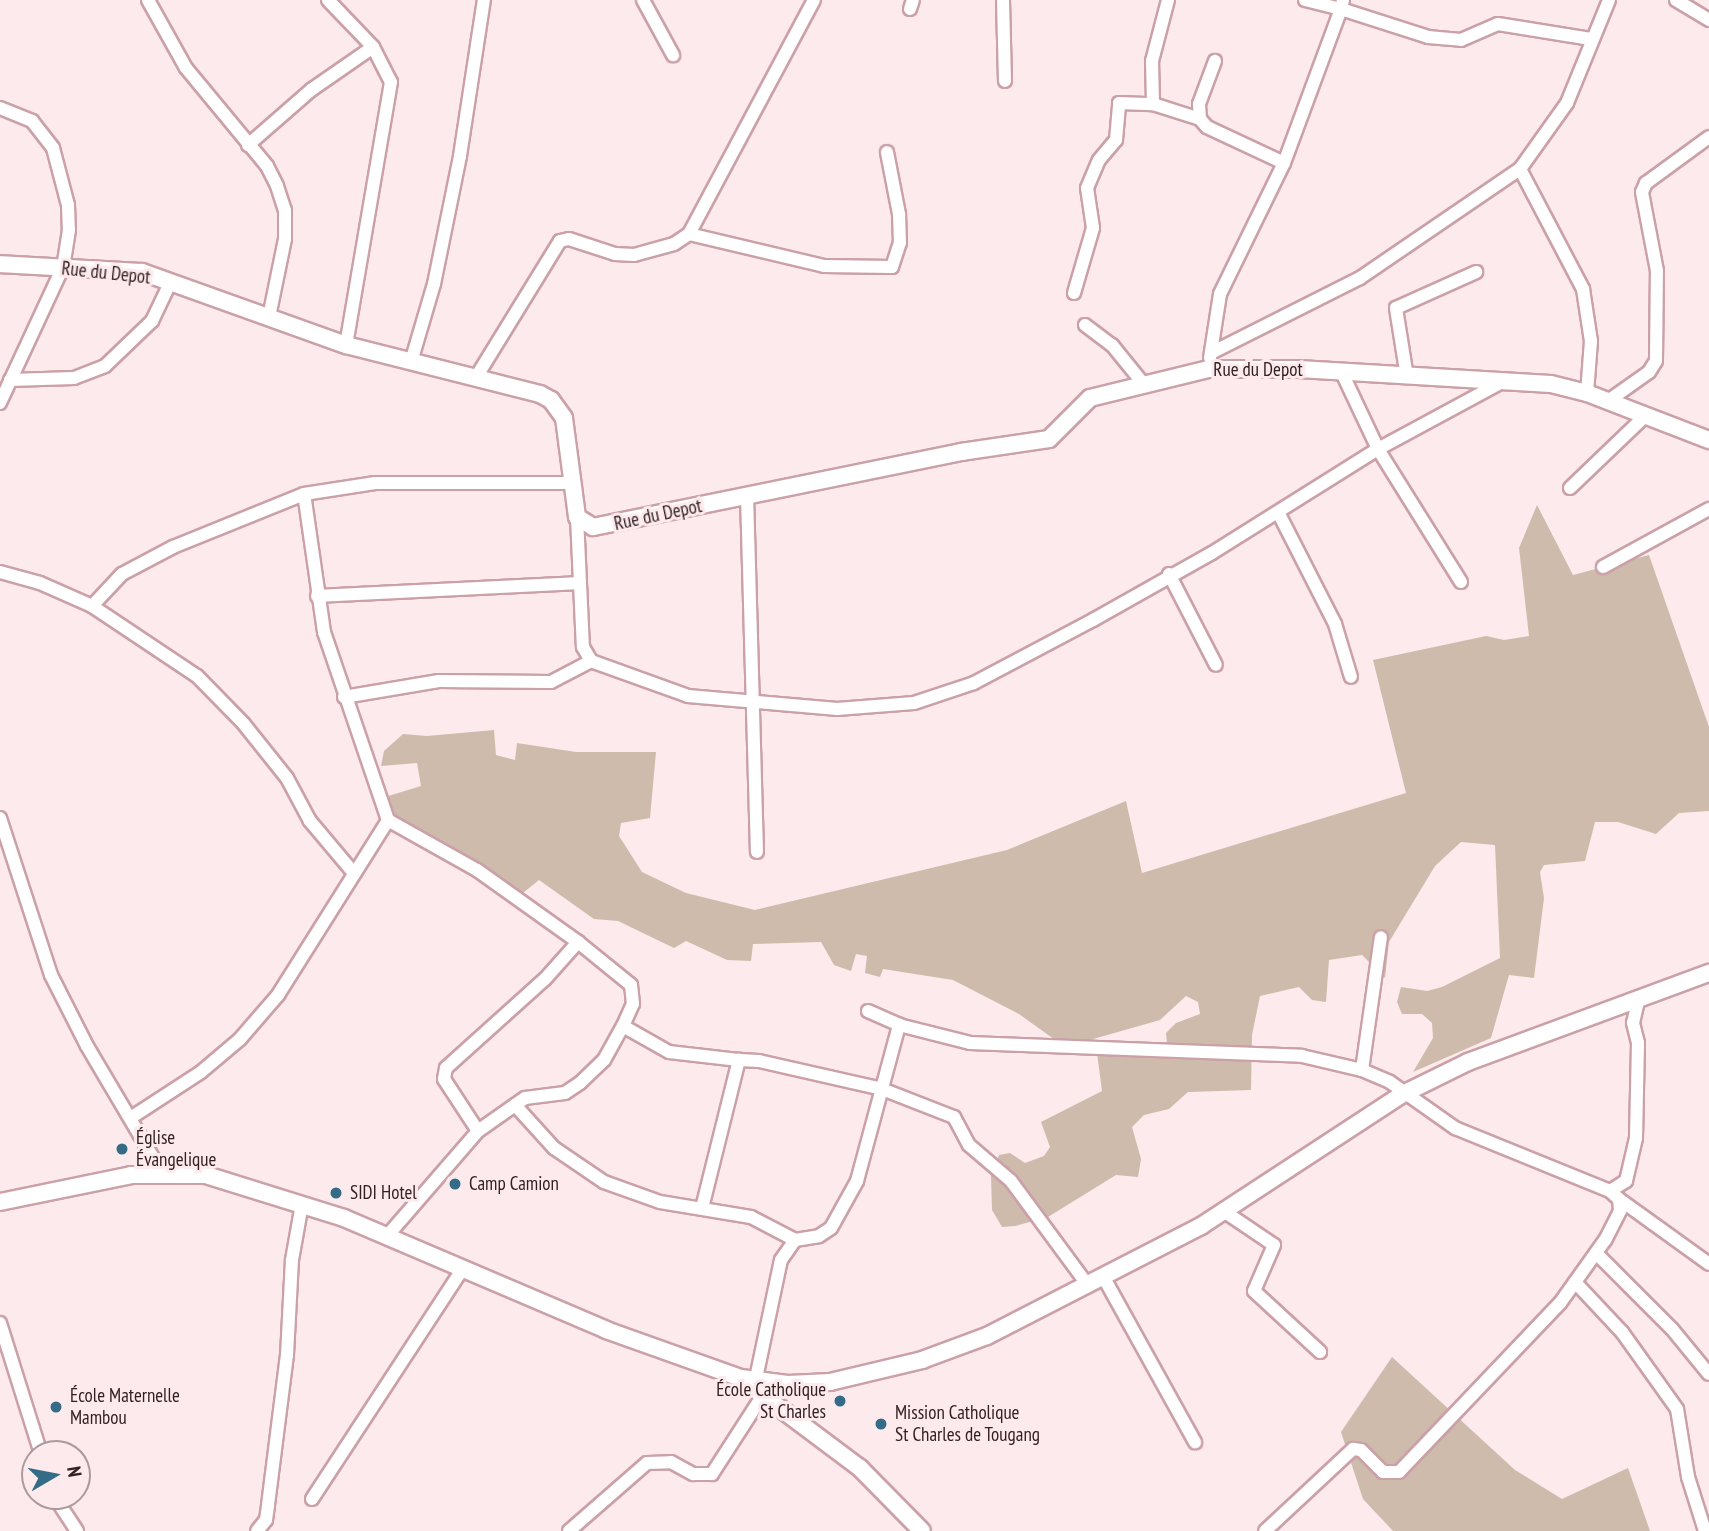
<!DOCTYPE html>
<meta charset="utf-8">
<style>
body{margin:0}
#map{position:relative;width:1709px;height:1531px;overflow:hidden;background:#fdeaed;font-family:"PT Sans Narrow",sans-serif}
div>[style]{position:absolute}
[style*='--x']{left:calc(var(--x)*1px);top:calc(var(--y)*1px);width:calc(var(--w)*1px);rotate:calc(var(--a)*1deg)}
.green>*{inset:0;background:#cebbab}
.roads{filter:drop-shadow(2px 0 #cba1a8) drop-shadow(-2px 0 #cba1a8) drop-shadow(0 2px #cba1a8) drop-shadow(0 -2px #cba1a8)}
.minor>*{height:12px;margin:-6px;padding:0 6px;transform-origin:6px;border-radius:6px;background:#fff}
.tertiary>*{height:16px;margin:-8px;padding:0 8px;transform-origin:8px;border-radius:8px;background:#fff}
.dots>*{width:19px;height:19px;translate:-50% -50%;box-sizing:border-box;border:4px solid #fdeaed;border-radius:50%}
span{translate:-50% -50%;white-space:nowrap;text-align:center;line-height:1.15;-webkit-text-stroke:6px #fdeaed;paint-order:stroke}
.street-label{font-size:19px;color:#312124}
.poi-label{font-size:19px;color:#312124}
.left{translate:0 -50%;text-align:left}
.right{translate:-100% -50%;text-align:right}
.north{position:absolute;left:21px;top:1440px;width:70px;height:70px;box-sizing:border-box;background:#fdeaed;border:2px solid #ab9a9d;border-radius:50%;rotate:80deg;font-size:19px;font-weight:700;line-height:28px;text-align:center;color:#312124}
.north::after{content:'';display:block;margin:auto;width:24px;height:32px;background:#346b86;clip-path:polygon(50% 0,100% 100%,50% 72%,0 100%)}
</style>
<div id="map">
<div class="green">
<div style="clip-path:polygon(1537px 505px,1573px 575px,1649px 555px,1709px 727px,1709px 811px,1679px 813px,1656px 834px,1618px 822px,1595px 822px,1585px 861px,1544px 865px,1540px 872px,1544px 898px,1534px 978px,1509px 975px,1491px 1038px,1413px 1072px,1433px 1038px,1432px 1023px,1422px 1014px,1402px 1014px,1397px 1002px,1401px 987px,1427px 991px,1442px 987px,1500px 958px,1495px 845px,1461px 842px,1435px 866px,1389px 942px,1385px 978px,1362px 955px,1329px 960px,1326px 1002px,1312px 1000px,1299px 987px,1260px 996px,1252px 1035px,1251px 1090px,1188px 1092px,1169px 1109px,1144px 1115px,1132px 1127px,1141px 1159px,1138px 1177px,1116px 1175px,1048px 1217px,1015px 1226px,1002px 1227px,992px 1210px,991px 1176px,999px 1155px,1010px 1153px,1025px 1163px,1044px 1156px,1050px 1147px,1041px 1122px,1102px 1091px,1097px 1053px,1168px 1053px,1166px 1033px,1176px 1023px,1200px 1014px,1198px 1002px,1186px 996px,1160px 1020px,1065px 1047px,1019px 1014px,953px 980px,883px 969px,880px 977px,865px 973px,867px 956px,856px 954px,851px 971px,834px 965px,821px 942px,753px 944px,751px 961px,727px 960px,686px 941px,674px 948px,618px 921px,594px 919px,539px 880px,518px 897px,397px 833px,385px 797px,421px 786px,417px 763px,381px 766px,384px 751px,403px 734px,427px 736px,494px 730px,496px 755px,515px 760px,517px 743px,576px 752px,656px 752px,650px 818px,621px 823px,619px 836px,642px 872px,686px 893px,755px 910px,1007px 850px,1126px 801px,1142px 873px,1406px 793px,1373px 660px,1486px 636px,1504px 640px,1529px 636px,1519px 548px)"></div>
<div style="clip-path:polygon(1392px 1357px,1515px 1470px,1562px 1499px,1628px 1468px,1650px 1531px,1393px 1531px,1363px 1499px,1341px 1432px)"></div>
</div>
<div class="roads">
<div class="minor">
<div style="--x:148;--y:0;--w:78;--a:60.8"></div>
<div style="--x:186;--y:68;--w:127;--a:50.4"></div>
<div style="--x:267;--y:166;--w:22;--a:63"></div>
<div style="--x:277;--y:186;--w:25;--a:72"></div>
<div style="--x:285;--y:210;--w:29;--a:90"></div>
<div style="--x:285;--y:239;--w:80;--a:101.6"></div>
<div style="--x:328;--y:0;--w:65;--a:46.2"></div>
<div style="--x:373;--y:47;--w:39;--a:63"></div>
<div style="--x:391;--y:82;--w:267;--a:99.7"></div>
<div style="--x:643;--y:0;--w:63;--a:61.4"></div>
<div style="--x:1003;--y:0;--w:81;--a:88.6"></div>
<div style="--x:1343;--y:0;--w:9;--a:103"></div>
<div style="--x:1341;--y:9;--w:91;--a:17.8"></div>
<div style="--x:1428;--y:37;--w:33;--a:5"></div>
<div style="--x:1461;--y:40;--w:40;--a:-23.4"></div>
<div style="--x:1498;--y:24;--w:94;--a:9.2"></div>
<div style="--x:1676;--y:0;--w:39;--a:31"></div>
<div style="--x:910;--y:9;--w:9;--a:-72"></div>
<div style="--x:1153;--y:104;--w:43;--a:-91.3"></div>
<div style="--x:1152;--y:61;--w:63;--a:-75.3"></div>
<div style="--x:0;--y:108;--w:35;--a:22"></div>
<div style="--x:32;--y:121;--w:34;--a:52"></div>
<div style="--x:53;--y:148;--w:59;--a:75.3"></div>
<div style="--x:68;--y:205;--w:25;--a:88"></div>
<div style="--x:69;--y:230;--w:37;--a:99"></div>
<div style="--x:63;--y:267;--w:150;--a:114.9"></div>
<div style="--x:248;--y:145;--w:84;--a:-41.1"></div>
<div style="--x:311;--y:90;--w:75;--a:-34.7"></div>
<div style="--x:1284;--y:163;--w:164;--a:-69.7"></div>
<div style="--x:1341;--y:9;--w:37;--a:-166"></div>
<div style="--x:1520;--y:169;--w:136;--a:62.3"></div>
<div style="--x:1583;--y:289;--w:53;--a:81.3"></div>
<div style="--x:1591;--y:341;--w:52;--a:94.4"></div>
<div style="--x:689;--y:234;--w:139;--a:13.3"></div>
<div style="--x:824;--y:266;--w:68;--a:0.8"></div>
<div style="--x:892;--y:267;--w:25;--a:-72"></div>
<div style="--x:900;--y:243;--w:29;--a:-92"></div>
<div style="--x:899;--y:214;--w:63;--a:-101"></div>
<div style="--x:1074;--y:293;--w:68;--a:-73.7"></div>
<div style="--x:1093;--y:228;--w:40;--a:-98.5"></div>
<div style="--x:1087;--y:188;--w:30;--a:-67"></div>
<div style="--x:1099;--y:160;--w:26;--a:-50"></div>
<div style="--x:1116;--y:140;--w:37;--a:-85"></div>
<div style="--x:1119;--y:103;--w:34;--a:2"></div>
<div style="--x:1153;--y:104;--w:49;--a:17.7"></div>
<div style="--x:1085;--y:325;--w:34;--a:37"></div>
<div style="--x:1112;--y:345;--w:48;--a:51"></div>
<div style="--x:1211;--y:353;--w:167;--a:-26.7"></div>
<div style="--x:1360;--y:278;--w:194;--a:-34.3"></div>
<div style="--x:1520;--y:169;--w:81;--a:-54.5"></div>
<div style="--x:1567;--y:103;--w:111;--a:-67.8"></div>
<div style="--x:1210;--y:358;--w:65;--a:-81.1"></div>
<div style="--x:1220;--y:294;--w:146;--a:-64"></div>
<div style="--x:1284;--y:163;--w:85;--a:-154.9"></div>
<div style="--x:1207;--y:127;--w:11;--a:-131"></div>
<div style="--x:1200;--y:119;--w:15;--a:-94"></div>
<div style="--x:1199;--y:104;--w:46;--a:-69.6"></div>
<div style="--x:411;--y:362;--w:81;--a:-73.6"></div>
<div style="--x:434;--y:284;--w:131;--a:-78.5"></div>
<div style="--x:460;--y:156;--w:158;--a:-81.3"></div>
<div style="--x:1407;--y:377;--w:70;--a:-99.1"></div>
<div style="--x:1396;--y:308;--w:88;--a:-24.2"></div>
<div style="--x:475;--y:379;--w:162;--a:-58.4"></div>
<div style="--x:560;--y:241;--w:9;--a:-13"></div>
<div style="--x:569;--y:239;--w:48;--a:18.1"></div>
<div style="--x:615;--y:254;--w:19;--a:3"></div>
<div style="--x:634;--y:255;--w:41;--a:-15.4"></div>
<div style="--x:674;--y:244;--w:18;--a:-34"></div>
<div style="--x:689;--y:234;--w:265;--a:-61.9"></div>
<div style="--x:10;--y:380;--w:64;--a:-1.8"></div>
<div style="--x:74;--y:378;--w:33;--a:-21"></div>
<div style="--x:105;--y:366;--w:65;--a:-43.8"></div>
<div style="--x:152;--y:321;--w:44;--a:-64.6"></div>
<div style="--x:1608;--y:401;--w:50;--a:-35.3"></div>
<div style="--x:1649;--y:372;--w:13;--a:-58"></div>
<div style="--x:1656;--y:361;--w:90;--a:-89.4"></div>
<div style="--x:1657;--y:271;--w:80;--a:-100.8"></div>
<div style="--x:1642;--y:192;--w:10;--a:-66"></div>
<div style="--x:1646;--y:183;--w:78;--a:-36.1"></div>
<div style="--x:1570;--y:488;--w:105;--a:-43.8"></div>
<div style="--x:747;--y:495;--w:357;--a:88.4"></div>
<div style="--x:1278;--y:512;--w:126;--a:63"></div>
<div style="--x:1335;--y:624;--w:55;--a:73.2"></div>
<div style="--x:577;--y:517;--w:130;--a:87.4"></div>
<div style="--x:583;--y:647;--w:16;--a:60"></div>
<div style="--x:591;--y:661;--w:103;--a:19.8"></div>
<div style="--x:688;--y:696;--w:150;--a:5"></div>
<div style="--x:837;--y:709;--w:77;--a:-4.5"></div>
<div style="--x:914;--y:703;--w:63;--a:-18.4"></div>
<div style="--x:974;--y:683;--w:135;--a:-27.9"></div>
<div style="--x:1093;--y:620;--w:137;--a:-29.4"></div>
<div style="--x:1212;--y:553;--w:196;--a:-32.1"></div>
<div style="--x:1378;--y:449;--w:84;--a:-115.3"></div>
<div style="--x:1603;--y:567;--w:121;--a:-28.7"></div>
<div style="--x:0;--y:572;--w:41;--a:15.4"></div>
<div style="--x:40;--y:583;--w:57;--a:23.9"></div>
<div style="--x:92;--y:606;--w:126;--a:33.7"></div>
<div style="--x:197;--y:676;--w:66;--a:45.6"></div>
<div style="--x:243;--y:723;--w:70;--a:51.3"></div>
<div style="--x:287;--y:778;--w:49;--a:61.9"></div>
<div style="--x:310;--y:821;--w:67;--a:49.9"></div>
<div style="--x:1169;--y:574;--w:102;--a:62.7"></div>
<div style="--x:1461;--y:582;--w:157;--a:-122"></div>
<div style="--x:1378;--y:449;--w:141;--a:-28.4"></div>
<div style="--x:317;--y:596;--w:263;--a:-2.8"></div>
<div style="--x:92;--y:606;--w:44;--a:-46.8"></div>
<div style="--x:122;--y:574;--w:58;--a:-27.9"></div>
<div style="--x:173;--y:547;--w:141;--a:-22"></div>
<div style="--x:304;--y:494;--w:72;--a:-8.8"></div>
<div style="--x:375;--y:483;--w:199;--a:0"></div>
<div style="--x:344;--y:697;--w:96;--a:-9.6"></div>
<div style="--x:439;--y:681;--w:112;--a:0.5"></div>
<div style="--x:551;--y:682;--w:45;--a:-27.7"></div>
<div style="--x:0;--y:818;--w:165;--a:72"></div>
<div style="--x:51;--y:975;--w:80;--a:63.1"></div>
<div style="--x:87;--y:1046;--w:147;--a:59.4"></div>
<div style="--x:868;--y:1011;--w:34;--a:24"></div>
<div style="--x:899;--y:1025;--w:73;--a:14.2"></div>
<div style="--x:970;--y:1043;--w:332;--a:2.2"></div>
<div style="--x:1302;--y:1056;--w:62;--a:13.1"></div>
<div style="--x:1362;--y:1070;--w:30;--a:23"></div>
<div style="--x:1390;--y:1082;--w:80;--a:35.3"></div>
<div style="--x:1455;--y:1128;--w:167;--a:22.1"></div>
<div style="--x:1610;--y:1191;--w:12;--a:42"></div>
<div style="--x:1619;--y:1199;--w:12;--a:85"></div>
<div style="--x:1620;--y:1211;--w:33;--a:117"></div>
<div style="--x:1605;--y:1240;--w:77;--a:125.5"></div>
<div style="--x:1560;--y:1303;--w:233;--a:133.6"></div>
<div style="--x:1399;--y:1472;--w:16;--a:180"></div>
<div style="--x:1383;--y:1472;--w:31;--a:-135"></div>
<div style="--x:1361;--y:1450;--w:8;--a:-173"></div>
<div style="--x:1353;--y:1449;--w:120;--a:137"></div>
<div style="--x:623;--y:1026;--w:53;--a:29.5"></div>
<div style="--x:669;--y:1052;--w:70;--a:6.5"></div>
<div style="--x:1362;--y:1070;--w:134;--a:-81.9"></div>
<div style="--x:515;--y:1105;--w:58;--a:47.8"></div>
<div style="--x:554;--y:1148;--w:60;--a:34.2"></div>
<div style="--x:604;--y:1182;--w:59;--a:19.7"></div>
<div style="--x:660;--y:1202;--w:92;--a:9.4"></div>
<div style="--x:751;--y:1217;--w:50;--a:27.6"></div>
<div style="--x:132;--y:1117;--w:82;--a:-33.1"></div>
<div style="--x:201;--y:1072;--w:51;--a:-40.2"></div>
<div style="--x:240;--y:1039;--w:58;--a:-49.2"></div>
<div style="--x:278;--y:995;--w:207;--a:-57.8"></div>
<div style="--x:388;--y:820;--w:199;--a:-108.8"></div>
<div style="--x:324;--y:632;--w:139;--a:-98.2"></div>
<div style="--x:478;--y:1131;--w:57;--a:-35.1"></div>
<div style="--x:525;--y:1098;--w:40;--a:-7.1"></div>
<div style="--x:565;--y:1093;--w:18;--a:-34"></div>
<div style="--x:580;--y:1083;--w:33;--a:-44"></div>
<div style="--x:604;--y:1060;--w:39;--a:-61"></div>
<div style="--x:623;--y:1026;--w:24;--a:-66"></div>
<div style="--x:633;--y:1004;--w:19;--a:-96"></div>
<div style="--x:631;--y:985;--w:68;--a:-140.9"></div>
<div style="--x:1610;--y:1191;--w:19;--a:-32"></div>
<div style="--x:1626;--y:1181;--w:44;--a:-76.9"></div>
<div style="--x:1636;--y:1138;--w:95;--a:-88.8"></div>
<div style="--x:1638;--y:1043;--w:21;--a:-104"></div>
<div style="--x:1633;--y:1023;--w:23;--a:-77"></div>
<div style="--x:1619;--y:1199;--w:111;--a:35.8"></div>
<div style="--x:702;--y:1208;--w:153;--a:-76"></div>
<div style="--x:739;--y:1060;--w:20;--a:3"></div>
<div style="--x:759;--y:1061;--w:126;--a:12.8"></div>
<div style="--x:882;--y:1089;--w:77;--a:21.3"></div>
<div style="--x:954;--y:1117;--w:32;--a:62"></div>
<div style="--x:969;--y:1145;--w:55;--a:40.6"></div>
<div style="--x:1011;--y:1181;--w:128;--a:53.6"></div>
<div style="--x:1225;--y:1212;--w:59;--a:34"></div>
<div style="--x:1274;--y:1245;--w:50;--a:113.5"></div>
<div style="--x:1254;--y:1291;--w:90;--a:42.7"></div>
<div style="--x:388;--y:1235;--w:138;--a:-49.1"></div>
<div style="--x:478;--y:1131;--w:62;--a:-123.2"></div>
<div style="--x:444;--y:1079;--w:11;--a:-80"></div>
<div style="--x:446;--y:1068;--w:133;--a:-42"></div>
<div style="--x:545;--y:979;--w:50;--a:-48.3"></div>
<div style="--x:578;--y:942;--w:124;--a:-144.5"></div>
<div style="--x:477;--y:870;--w:102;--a:-150.7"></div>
<div style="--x:1596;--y:1253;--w:107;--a:45"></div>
<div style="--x:1672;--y:1329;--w:58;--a:50.6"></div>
<div style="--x:1104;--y:1278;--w:188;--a:61"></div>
<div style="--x:1575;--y:1282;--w:69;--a:46.8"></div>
<div style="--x:1622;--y:1332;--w:95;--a:54.5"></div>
<div style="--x:1677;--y:1409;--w:69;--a:80.8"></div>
<div style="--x:1688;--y:1477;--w:57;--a:72.5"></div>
<div style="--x:0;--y:1323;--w:137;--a:72.6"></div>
<div style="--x:755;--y:1383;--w:126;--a:-78.1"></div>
<div style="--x:781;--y:1260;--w:24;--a:-55"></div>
<div style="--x:795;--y:1240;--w:24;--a:-9"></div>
<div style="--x:819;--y:1236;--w:14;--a:-34"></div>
<div style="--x:831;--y:1228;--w:54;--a:-61"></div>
<div style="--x:857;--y:1181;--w:162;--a:-74.9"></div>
<div style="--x:54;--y:1496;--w:42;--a:56.7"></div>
<div style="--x:312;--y:1499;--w:277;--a:-56.8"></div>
<div style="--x:257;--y:1531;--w:14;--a:-51"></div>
<div style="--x:266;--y:1520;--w:15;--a:-82"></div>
<div style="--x:268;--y:1505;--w:151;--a:-82.8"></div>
<div style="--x:287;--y:1355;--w:95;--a:-87"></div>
<div style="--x:292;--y:1260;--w:57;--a:-79.9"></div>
<div style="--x:569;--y:1531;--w:103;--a:-41.1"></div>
<div style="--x:647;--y:1463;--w:24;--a:-2"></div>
<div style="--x:671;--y:1462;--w:25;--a:29"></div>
<div style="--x:693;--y:1474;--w:19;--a:0"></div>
<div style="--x:712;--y:1474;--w:94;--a:-57.2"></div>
</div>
<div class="tertiary">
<div style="--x:0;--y:264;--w:142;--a:3.2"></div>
<div style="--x:142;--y:272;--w:217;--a:19.7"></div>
<div style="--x:346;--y:345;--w:200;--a:14.2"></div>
<div style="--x:540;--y:394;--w:13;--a:29"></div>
<div style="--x:551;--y:400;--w:22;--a:54"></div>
<div style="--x:564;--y:418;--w:100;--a:82.5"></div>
<div style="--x:577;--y:517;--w:19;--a:32"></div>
<div style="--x:593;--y:527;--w:376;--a:-11.5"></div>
<div style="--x:961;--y:452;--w:89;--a:-8.4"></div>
<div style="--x:1049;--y:439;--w:58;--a:-45"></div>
<div style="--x:1090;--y:398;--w:122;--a:-13.8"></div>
<div style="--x:1208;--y:369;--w:91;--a:0"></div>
<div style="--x:1299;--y:369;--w:252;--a:3.4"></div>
<div style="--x:1551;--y:384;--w:37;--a:14"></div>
<div style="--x:1587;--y:393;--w:131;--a:21.1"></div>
<div style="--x:0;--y:1202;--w:134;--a:-11.6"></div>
<div style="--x:131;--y:1175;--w:75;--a:0"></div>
<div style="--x:206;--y:1175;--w:145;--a:17.3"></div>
<div style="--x:344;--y:1218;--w:285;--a:23.1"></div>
<div style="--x:606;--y:1330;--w:143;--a:19.6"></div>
<div style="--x:741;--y:1378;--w:47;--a:7.3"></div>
<div style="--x:788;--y:1384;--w:42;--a:-2.7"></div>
<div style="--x:830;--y:1382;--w:95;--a:-13.4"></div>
<div style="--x:922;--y:1360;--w:69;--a:-20.3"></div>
<div style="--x:987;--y:1336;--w:241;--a:-27.2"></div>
<div style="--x:1201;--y:1226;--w:241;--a:-33.2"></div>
<div style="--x:1403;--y:1094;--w:72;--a:-26.2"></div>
<div style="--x:1468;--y:1062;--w:257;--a:-20.3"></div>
<div style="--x:745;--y:1382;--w:144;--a:36.8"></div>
<div style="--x:860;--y:1468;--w:88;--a:45.5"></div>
</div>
</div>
<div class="dots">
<div style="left:122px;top:1149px;background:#346b86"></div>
<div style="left:455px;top:1184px;background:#346b86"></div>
<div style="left:336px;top:1193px;background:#346b86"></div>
<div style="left:840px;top:1401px;background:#346b86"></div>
<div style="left:56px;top:1407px;background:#346b86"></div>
<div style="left:881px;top:1424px;background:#346b86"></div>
</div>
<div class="street-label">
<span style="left:106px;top:273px;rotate:6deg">Rue du Depot</span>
<span style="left:1258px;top:370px">Rue du Depot</span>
<span style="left:658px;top:515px;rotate:-12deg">Rue du Depot</span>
</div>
<div class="poi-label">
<span class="left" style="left:136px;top:1149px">Église<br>Évangelique</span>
<span class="left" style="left:469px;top:1184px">Camp Camion</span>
<span class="left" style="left:350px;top:1193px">SIDI Hotel</span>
<span class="right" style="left:826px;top:1401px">École Catholique<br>St Charles</span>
<span class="left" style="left:70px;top:1407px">École Maternelle<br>Mambou</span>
<span class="left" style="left:895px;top:1424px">Mission Catholique<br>St Charles de Tougang</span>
</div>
<div class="north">N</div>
</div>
